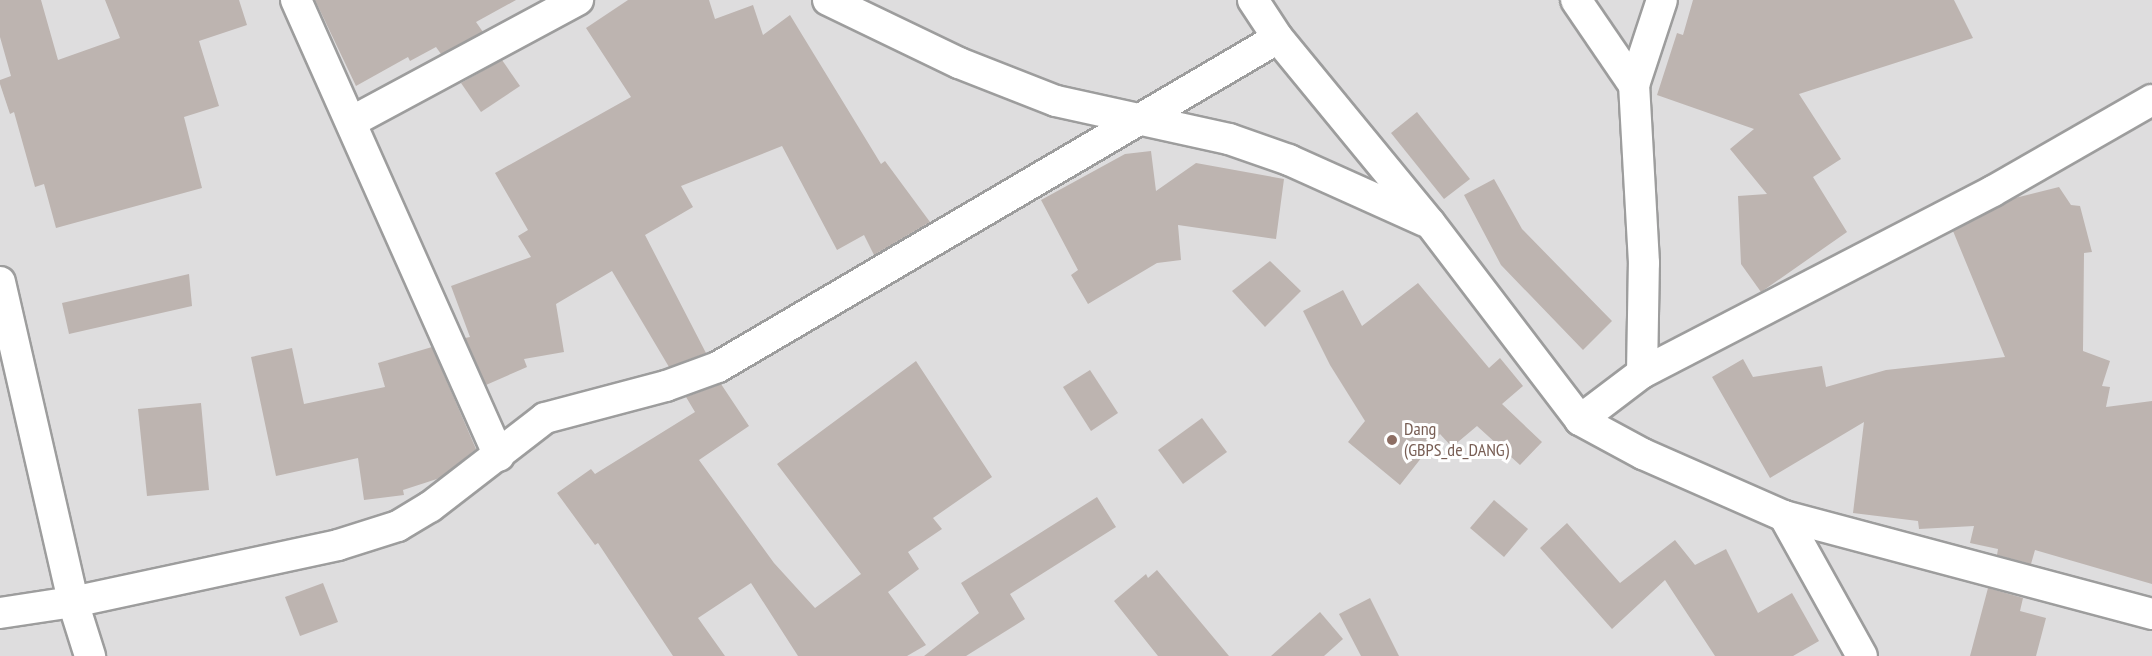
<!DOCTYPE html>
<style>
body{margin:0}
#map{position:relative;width:2152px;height:656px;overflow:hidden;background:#f0ece8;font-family:"PT Sans Narrow",sans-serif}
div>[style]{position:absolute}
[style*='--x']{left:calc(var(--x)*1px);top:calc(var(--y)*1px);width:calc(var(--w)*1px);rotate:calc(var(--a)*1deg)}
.residential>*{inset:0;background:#deddde}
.building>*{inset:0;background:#bdb4b0}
.roads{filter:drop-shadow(2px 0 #9d9d9d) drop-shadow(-2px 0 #9d9d9d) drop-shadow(0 2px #9d9d9d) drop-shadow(0 -2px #9d9d9d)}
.minor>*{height:30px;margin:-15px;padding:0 15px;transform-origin:15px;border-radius:15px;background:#fff}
.dots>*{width:16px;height:16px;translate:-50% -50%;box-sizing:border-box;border:3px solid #fff;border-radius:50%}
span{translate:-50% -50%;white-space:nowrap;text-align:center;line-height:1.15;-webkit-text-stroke:6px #fff;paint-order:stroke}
.education-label{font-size:18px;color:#785e54}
.left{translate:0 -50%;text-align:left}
</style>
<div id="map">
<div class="residential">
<div style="clip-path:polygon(0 0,2152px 0,2152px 656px,0 656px)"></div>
</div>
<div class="building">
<div style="clip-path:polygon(0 0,41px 0,58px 60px,120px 38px,105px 0,239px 0,247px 25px,199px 41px,219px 106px,184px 117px,202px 188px,56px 228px,44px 184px,35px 187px,14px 112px,10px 114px,0 84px,0 80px,11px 76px,0 37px)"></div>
<div style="clip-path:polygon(315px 0,516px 0,476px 22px,483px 32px,441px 54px,436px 47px,410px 61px,408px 57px,356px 86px)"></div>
<div style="clip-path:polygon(628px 0,709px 0,715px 19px,753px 5px,763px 35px,790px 15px,881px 164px,885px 161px,930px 222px,874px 255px,864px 235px,837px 250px,782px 146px,681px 186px,693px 207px,645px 235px,706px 353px,669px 367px,612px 271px,556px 304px,564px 352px,524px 359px,527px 367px,486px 385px,465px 338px,470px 337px,451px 286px,531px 257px,518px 236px,528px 230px,495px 173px,631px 97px,586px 28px)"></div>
<div style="clip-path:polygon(1693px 0,1954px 0,1973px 38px,1799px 94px,1841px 159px,1813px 177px,1847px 232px,1761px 292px,1741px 264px,1738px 196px,1767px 194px,1730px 149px,1754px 129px,1657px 95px,1677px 33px,1683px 35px)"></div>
<div style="clip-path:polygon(502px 60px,520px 86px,481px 112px,461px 83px)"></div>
<div style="clip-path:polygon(1417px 112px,1470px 179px,1444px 199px,1391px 133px)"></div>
<div style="clip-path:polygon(1151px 151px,1156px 191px,1196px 163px,1284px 179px,1276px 239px,1178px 225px,1181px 260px,1157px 263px,1088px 304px,1071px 275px,1078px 270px,1041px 200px,1125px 154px)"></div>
<div style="clip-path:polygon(1494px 179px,1522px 229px,1612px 321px,1583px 350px,1501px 265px,1464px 195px)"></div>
<div style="clip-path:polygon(2059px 187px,2071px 205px,2080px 206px,2092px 252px,2084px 253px,2083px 351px,2110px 361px,2102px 386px,2110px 387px,2106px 407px,2152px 401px,2152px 584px,2035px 550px,2031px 564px,1997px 555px,1998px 549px,1970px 543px,1974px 526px,1919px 529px,1918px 521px,1853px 513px,1864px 422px,1770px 478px,1712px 377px,1743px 359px,1753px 377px,1822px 366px,1826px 387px,1886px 370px,2005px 357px,1953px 231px,2015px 198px)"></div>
<div style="clip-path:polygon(1270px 261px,1301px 291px,1265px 327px,1232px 291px)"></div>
<div style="clip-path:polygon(189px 274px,192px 306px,69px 334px,62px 303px)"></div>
<div style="clip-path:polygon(1418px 283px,1489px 368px,1500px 358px,1523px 386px,1502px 404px,1542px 442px,1520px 465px,1477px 426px,1452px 447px,1440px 434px,1400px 485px,1348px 442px,1365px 421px,1330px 365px,1303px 311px,1343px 290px,1362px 326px)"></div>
<div style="clip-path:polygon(432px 347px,476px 449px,440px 478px,403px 490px,404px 495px,364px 500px,358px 458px,276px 476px,251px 357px,292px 348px,304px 404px,385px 387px,378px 363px)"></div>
<div style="clip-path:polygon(916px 361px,992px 477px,933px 518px,942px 529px,908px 552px,919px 569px,888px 592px,926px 645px,907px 656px,798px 656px,751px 583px,698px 618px,725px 656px,673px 656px,598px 543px,595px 545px,557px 493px,591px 469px,595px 474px,695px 412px,686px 397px,721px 384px,749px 426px,699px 460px,774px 563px,815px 608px,861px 574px,777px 464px)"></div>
<div style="clip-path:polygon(1090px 370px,1118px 413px,1091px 431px,1063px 387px)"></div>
<div style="clip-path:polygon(201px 403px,209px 490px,147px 496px,138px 409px)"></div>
<div style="clip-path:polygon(1202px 418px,1227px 452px,1183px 484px,1158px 450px)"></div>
<div style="clip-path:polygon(1097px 497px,1116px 527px,1010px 594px,1025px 619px,966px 656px,924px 656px,979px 613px,961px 583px)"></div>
<div style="clip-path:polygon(1494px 500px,1528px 529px,1504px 557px,1470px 528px)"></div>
<div style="clip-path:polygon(1567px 523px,1620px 583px,1675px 540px,1695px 565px,1726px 549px,1758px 613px,1792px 593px,1819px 641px,1793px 656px,1715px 656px,1665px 580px,1612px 629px,1540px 548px)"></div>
<div style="clip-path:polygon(1157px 570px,1229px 656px,1158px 656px,1114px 601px,1146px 574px,1148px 578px)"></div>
<div style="clip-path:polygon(323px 583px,338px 622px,300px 636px,285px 597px)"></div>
<div style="clip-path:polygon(1988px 588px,2023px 598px,2020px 611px,2046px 618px,2036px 656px,1970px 656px)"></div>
<div style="clip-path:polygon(1370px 598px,1399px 656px,1361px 656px,1339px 614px)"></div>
<div style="clip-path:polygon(1320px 612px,1343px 639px,1324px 656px,1271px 656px)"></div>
</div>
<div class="roads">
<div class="minor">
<div style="--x:296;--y:0;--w:499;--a:66"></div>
<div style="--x:828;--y:0;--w:145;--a:25.7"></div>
<div style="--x:959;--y:63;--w:104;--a:21.4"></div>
<div style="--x:1056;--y:101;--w:177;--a:12.4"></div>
<div style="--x:1229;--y:139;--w:64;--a:19.3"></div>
<div style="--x:1289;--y:160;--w:149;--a:24.2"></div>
<div style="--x:1253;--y:0;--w:45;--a:56.7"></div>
<div style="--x:1278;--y:38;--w:239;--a:50.6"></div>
<div style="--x:1430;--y:223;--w:248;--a:52.7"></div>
<div style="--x:1580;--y:420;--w:72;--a:28.4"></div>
<div style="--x:1643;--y:454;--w:154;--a:23.7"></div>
<div style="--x:1784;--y:516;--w:381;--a:14.9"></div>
<div style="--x:1576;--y:0;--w:103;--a:55.7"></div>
<div style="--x:351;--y:122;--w:258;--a:-28.3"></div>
<div style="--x:0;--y:282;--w:328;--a:77.1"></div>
<div style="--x:73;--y:602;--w:57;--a:72.5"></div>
<div style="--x:1642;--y:373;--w:110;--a:-89"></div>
<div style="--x:1644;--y:263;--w:178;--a:-93.2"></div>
<div style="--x:1634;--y:85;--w:89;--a:-71.8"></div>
<div style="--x:1580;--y:420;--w:78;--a:-37.2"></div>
<div style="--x:1642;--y:373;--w:395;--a:-27.4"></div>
<div style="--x:1993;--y:191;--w:183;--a:-29.8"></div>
<div style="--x:1784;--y:516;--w:160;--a:60.9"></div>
<div style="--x:0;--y:613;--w:74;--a:-8.6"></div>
<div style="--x:73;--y:602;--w:271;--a:-12.1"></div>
<div style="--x:338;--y:545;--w:63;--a:-17.6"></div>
<div style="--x:398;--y:526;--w:37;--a:-31"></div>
<div style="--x:430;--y:507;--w:145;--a:-37.7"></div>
<div style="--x:545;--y:418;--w:125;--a:-14.8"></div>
<div style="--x:666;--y:386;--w:55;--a:-20.1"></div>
<div style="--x:718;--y:367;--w:649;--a:-30.43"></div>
</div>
</div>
<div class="dots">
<div style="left:1392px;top:440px;background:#8d6e63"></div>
</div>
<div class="education-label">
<span class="left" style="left:1404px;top:440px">Dang<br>(GBPS_de_DANG)</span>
</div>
</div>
